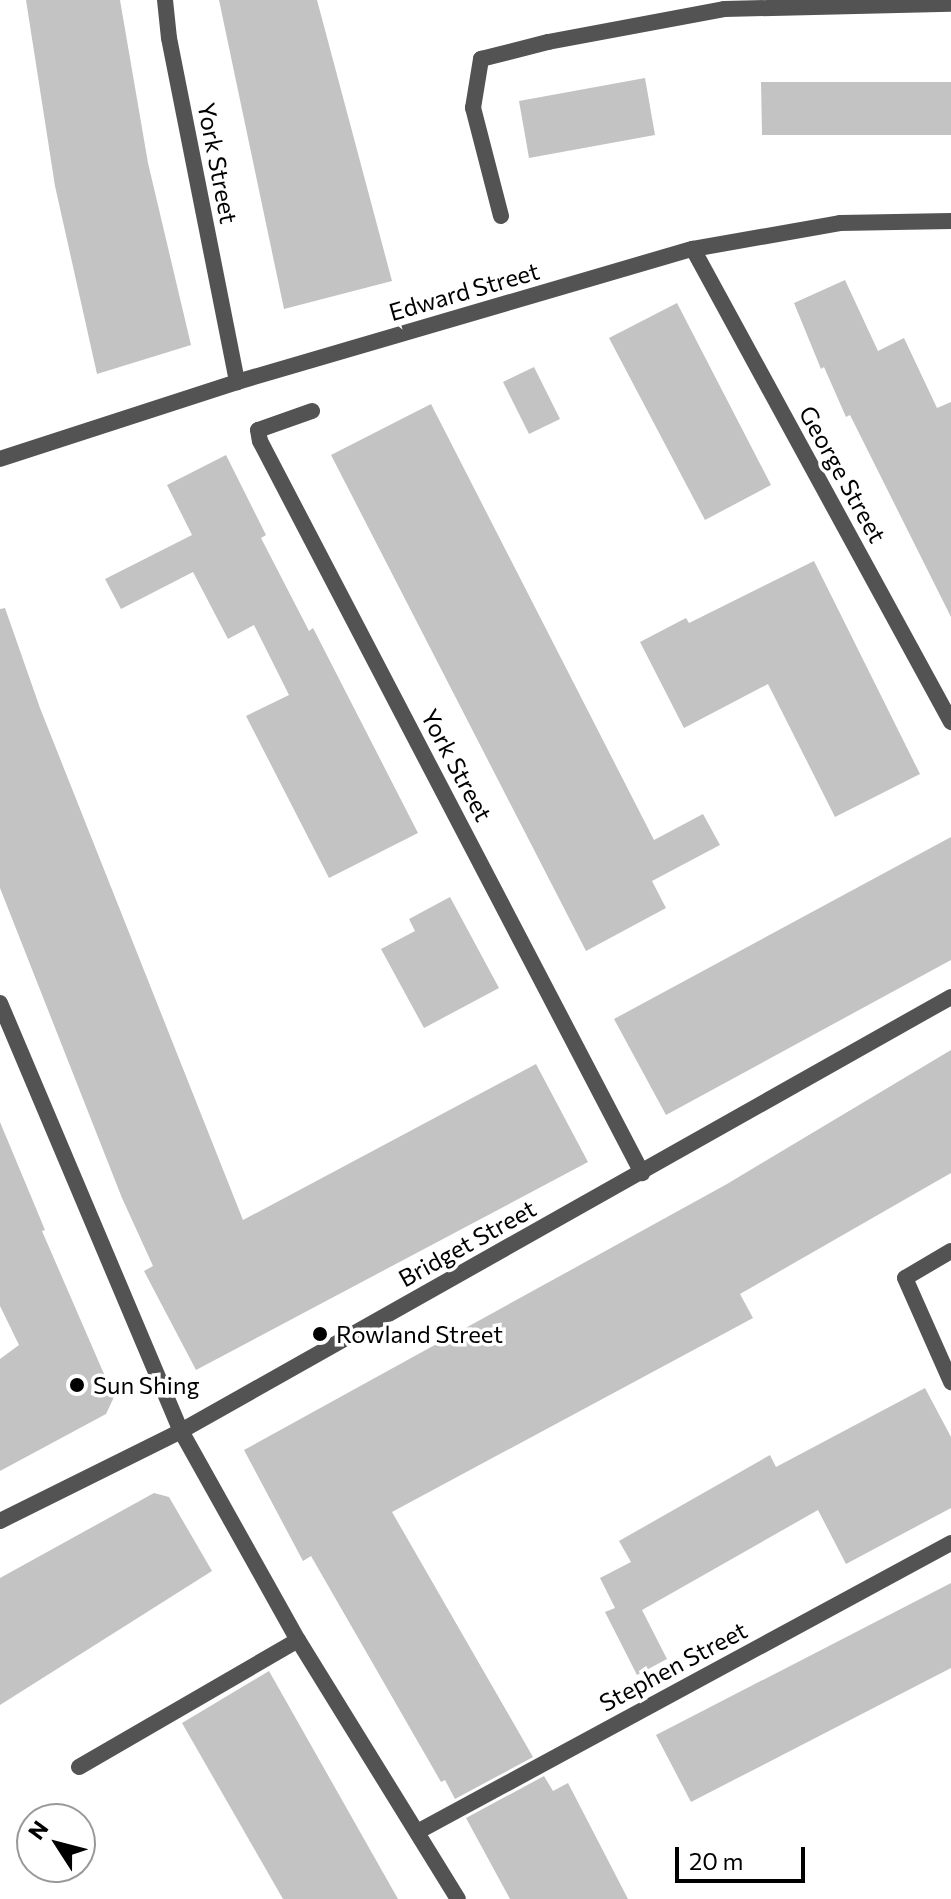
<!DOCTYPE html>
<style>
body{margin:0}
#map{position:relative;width:951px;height:1899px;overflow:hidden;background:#fff;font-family:Commissioner,sans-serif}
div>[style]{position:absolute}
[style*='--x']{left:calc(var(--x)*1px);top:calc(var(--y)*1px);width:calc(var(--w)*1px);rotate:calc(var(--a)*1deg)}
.building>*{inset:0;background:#c3c3c3}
.service>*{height:16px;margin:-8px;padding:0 8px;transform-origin:8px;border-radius:8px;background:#535353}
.minor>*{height:16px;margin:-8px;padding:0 8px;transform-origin:8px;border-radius:8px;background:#535353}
.dots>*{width:22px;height:22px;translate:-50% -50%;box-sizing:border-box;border:4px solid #fff;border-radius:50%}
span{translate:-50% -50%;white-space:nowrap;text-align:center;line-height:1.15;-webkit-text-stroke:7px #fff;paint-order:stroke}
.street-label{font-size:24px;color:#000}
.poi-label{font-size:24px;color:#000}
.left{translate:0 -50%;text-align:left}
.north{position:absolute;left:16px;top:1803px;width:80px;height:80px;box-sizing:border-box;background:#fff;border:2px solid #999;border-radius:50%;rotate:306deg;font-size:22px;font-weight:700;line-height:32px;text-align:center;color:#000}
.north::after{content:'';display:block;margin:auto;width:28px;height:36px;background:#000;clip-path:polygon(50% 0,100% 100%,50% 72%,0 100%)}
.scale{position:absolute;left:675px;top:1847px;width:130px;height:36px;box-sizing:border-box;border:4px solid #000;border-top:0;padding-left:10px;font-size:24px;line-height:28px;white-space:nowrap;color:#000;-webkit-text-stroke:6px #fff;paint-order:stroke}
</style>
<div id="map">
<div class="building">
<div style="clip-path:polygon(26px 0,120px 0,148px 163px,191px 345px,97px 374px,55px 186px)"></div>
<div style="clip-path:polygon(219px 0,317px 0,392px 281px,284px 309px)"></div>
<div style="clip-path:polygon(645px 78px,655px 135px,529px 158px,519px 101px)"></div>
<div style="clip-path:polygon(761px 82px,951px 82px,951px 135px,762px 135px)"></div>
<div style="clip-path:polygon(845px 280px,878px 351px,904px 338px,937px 408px,951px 402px,951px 617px,850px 415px,846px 417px,824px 367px,821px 369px,794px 303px)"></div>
<div style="clip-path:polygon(677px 303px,771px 485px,705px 520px,609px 338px)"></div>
<div style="clip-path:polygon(534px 367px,560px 419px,529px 434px,503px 382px)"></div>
<div style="clip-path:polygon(431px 404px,654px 840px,703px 814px,720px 845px,652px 881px,666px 908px,586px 951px,331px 455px)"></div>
<div style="clip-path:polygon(226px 455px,266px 535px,261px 538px,309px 631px,313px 628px,418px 833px,329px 878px,246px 716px,289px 695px,254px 625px,228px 639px,193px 572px,121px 609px,105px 579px,192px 535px,167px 485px)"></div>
<div style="clip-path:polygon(814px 561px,920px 774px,835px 817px,768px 684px,684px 728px,640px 642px,686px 618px,689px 623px)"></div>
<div style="clip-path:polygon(5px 608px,40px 708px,243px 1220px,536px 1064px,588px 1162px,196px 1370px,144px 1271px,153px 1266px,122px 1198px,0 888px,0 609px)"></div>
<div style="clip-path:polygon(951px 837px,951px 960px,666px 1115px,614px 1019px)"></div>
<div style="clip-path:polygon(450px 897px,499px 988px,424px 1028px,381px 949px,415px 931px,409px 919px)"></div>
<div style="clip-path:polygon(951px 1050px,951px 1173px,740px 1294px,753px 1318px,392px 1512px,533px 1757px,455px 1799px,445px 1780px,441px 1782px,311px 1556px,303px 1561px,244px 1450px,727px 1184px)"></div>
<div style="clip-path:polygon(0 1122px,45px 1230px,42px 1231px,114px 1397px,106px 1414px,0 1471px,0 1359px,19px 1345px,0 1306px)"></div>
<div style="clip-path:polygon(925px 1388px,951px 1437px,951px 1508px,846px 1564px,818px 1510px,642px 1610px,667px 1659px,637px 1675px,605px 1612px,615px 1608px,600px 1578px,631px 1562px,619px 1541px,770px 1455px,776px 1467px)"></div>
<div style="clip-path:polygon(154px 1493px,169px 1497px,212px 1571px,0 1705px,0 1578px)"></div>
<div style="clip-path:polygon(951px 1583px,951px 1668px,691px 1802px,656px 1735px)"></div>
<div style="clip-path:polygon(269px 1671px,398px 1899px,283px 1899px,182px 1723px)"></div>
<div style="clip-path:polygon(544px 1776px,553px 1791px,568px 1783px,628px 1899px,510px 1899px,466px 1818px)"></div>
</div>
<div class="service">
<div style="--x:951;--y:1251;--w:53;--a:149.6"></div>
<div style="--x:905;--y:1278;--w:114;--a:66.1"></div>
<div style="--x:79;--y:1767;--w:253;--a:-30.1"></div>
</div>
<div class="minor">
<div style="--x:165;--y:0;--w:38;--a:84"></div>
<div style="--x:169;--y:38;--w:351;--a:78.8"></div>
<div style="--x:501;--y:216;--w:112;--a:-104.5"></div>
<div style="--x:473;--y:108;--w:50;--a:-80.7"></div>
<div style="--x:481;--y:59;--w:69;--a:-14.2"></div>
<div style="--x:548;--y:42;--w:179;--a:-10.6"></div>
<div style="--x:724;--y:9;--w:227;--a:-1.3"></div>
<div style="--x:693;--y:249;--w:539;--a:61.39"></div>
<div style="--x:312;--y:411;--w:57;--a:160.6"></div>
<div style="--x:258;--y:430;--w:11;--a:80"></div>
<div style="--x:260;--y:441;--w:826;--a:62.44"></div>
<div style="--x:0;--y:459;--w:249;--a:-18"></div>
<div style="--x:237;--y:382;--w:475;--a:-16.3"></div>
<div style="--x:693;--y:249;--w:149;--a:-10"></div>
<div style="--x:840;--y:223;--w:111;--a:-1"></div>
<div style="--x:0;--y:1003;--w:465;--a:67.1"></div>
<div style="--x:181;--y:1431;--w:240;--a:60.8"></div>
<div style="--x:298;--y:1640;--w:304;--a:58.3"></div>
<div style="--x:0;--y:1521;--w:202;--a:-26.4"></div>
<div style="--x:181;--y:1431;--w:884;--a:-29.41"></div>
<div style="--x:419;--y:1831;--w:605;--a:-28.43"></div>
</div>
<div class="dots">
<div style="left:320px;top:1334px;background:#000"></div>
<div style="left:77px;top:1385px;background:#000"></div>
</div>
<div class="street-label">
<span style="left:218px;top:163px;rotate:79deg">York Street</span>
<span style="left:464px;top:291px;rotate:-16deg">Edward Street</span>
<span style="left:843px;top:474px;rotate:61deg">George Street</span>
<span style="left:457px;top:765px;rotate:62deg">York Street</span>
<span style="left:467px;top:1243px;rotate:-29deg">Bridget Street</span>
<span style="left:673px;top:1666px;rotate:-28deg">Stephen Street</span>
</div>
<div class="poi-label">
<span class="left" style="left:336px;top:1334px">Rowland Street</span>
<span class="left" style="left:93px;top:1385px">Sun Shing</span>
</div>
<div class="north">N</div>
<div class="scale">20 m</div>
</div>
